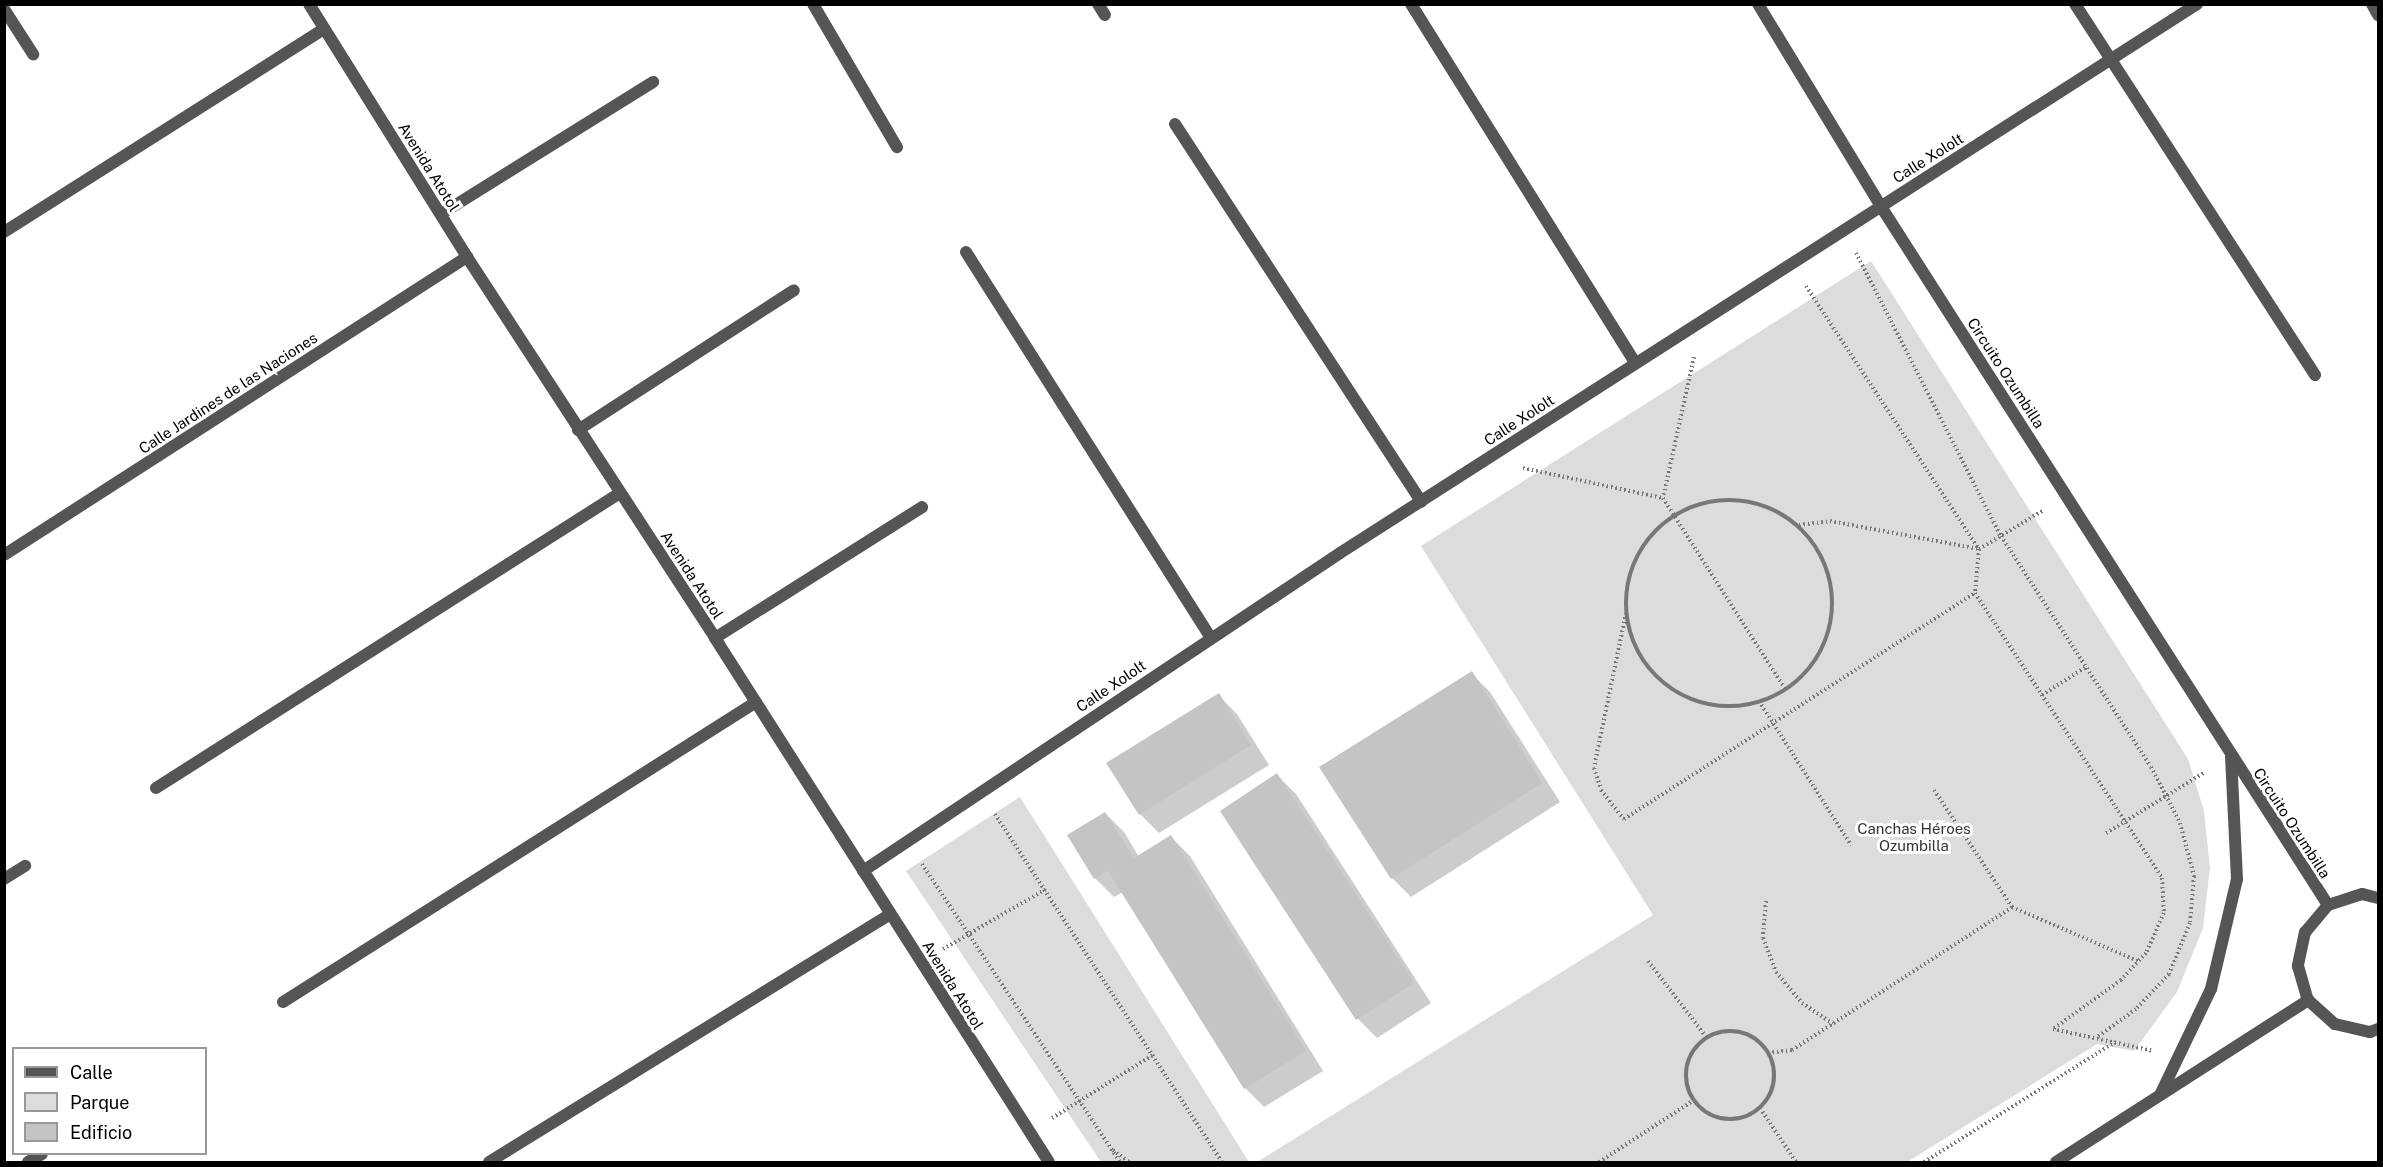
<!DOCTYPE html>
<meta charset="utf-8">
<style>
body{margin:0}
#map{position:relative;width:2383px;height:1167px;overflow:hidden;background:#fff;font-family:"Public Sans",sans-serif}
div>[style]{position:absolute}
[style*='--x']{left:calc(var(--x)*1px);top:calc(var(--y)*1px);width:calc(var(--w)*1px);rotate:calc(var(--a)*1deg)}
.green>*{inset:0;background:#dcdcdc}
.shadow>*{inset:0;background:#0003}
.building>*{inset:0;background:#c4c4c4}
.path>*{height:4px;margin-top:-2px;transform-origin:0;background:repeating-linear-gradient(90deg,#777 0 1.5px,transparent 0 4.5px)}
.path>.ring{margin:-2px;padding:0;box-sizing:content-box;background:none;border:4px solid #777;border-radius:50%}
.street>*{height:12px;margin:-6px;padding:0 6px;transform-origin:6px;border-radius:6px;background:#555}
span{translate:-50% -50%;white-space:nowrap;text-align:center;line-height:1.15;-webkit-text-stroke:6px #fff;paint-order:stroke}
.street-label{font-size:15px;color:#000}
.park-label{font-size:15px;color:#333}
.frame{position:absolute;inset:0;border:6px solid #000;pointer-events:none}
.legend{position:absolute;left:12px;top:1047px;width:195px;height:108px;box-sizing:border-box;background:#fff;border:2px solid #999;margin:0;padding:8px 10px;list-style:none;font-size:18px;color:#000}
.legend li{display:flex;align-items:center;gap:12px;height:30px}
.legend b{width:30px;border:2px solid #999}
</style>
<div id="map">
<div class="green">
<div style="clip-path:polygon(1871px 261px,2188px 759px,2204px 811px,2210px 868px,2203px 928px,2177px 992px,2134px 1051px,2097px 1044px,1907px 1162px,1257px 1162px,1653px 915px,1421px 546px)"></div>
<div style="clip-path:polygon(1020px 797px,1249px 1162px,1101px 1162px,906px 871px)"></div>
</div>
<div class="shadow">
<div style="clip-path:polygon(1471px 673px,1490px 692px,1560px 802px,1411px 897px,1392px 878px)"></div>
<div style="clip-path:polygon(1218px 695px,1237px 714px,1269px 765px,1159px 833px,1140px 814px)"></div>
<div style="clip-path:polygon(1277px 775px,1296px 794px,1431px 1003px,1377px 1038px,1358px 1019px,1222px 811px)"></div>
<div style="clip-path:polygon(1105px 813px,1124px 832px,1139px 857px,1171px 837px,1190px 856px,1323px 1071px,1264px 1107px,1245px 1088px,1123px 892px,1114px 897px,1095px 878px,1069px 836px)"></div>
</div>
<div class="building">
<div style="clip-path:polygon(1472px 671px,1542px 783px,1391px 879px,1319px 767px)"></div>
<div style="clip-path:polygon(1219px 693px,1251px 745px,1139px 815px,1106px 763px)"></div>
<div style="clip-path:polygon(1277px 773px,1414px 983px,1356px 1020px,1220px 811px)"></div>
<div style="clip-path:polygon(1105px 812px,1134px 858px,1171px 835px,1306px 1051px,1244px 1089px,1108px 871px,1094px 879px,1067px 835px)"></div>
</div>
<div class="path">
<div style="--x:1856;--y:253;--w:318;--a:62.9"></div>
<div style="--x:2001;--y:536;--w:275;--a:57"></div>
<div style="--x:2151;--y:767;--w:63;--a:62.6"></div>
<div style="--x:2180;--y:823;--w:55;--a:75.2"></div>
<div style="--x:2194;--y:876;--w:47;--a:94.9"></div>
<div style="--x:2190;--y:923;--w:55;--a:112.4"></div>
<div style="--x:2169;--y:974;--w:48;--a:133.3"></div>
<div style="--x:2136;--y:1009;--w:49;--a:144.1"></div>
<div style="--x:1806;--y:286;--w:315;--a:56.7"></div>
<div style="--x:1979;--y:549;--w:44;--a:95.2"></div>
<div style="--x:1975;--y:593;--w:341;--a:56.7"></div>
<div style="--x:2162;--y:878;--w:35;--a:87"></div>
<div style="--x:2164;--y:913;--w:44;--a:114.2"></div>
<div style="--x:2146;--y:953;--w:37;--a:133"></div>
<div style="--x:2121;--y:980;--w:84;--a:144.2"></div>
<div style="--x:1694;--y:357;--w:144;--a:102.4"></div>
<div style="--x:1663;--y:498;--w:227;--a:57.4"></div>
<div style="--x:1523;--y:468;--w:143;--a:12.1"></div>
<div class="ring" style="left:1626px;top:500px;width:202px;height:202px"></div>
<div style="--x:1799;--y:525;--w:31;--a:-7"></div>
<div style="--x:1830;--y:521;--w:152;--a:10.6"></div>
<div style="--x:1979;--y:549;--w:76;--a:-31"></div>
<div style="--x:1626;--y:613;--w:158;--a:101.7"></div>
<div style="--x:1594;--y:768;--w:23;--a:72"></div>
<div style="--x:1601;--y:790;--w:37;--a:52"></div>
<div style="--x:1624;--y:819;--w:417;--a:-32.8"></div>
<div style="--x:2042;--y:695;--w:52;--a:-32.5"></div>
<div style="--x:1759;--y:701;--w:171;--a:57.4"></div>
<div style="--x:1934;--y:790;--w:141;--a:56.3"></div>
<div style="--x:2012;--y:907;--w:137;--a:23.2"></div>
<div style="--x:995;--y:814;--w:415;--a:56.9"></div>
<div style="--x:2106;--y:833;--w:116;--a:-31.6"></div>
<div style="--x:922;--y:864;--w:358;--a:56.4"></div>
<div style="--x:1766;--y:901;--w:37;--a:95"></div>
<div style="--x:1763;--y:938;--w:36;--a:69"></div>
<div style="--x:1776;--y:972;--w:40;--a:50"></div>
<div style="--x:1802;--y:1003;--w:37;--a:34"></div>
<div style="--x:943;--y:949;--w:119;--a:-30.2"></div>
<div style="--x:1648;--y:961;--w:97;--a:52.5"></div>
<div style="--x:2053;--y:1029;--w:103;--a:12.3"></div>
<div class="ring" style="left:1686px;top:1031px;width:84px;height:84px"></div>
<div style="--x:1768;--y:1053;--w:24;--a:-7"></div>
<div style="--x:1792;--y:1050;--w:262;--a:-33"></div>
<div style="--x:1760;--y:1108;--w:65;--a:56.3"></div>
<div style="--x:1052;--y:1118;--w:119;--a:-32"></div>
<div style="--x:1113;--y:1150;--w:20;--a:37"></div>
<div style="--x:1599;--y:1162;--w:113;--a:-33.1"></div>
<div style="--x:1924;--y:1162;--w:226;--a:-32.1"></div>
</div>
<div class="street">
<div style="--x:309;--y:4;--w:298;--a:58"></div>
<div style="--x:467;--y:257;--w:455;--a:56.9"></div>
<div style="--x:715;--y:638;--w:621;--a:57.49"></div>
<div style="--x:813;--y:4;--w:166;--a:59.6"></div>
<div style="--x:1098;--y:4;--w:13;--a:58"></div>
<div style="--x:1411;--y:4;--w:423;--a:58"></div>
<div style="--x:1758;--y:4;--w:235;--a:58.7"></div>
<div style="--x:1880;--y:205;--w:831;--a:57.38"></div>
<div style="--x:2075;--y:4;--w:442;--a:57.1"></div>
<div style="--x:2372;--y:4;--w:13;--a:61"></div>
<div style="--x:4;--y:9;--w:54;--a:57.2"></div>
<div style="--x:1175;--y:124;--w:451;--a:56.9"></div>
<div style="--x:441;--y:214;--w:250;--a:-31.9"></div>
<div style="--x:4;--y:232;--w:379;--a:-32.4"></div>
<div style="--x:966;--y:252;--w:457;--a:57.6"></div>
<div style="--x:578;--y:430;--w:257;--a:-32.9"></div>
<div style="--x:4;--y:555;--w:551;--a:-32.77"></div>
<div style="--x:715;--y:638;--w:245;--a:-32.3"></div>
<div style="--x:156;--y:788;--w:550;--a:-32.45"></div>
<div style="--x:863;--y:871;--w:573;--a:-33.69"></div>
<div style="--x:1340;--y:553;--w:1018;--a:-32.64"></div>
<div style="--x:4;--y:879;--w:25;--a:-32"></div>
<div style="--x:2378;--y:898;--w:16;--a:-166"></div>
<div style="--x:2362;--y:894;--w:36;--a:162"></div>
<div style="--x:2328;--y:905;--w:35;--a:130"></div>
<div style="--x:2305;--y:932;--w:35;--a:102"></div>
<div style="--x:2298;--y:966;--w:35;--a:74"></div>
<div style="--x:2308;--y:1000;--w:36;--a:42"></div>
<div style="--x:2335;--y:1024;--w:36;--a:13"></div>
<div style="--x:2370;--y:1032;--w:9;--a:-21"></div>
<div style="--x:283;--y:1002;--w:560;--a:-32.38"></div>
<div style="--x:2160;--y:1095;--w:118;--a:-64.3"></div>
<div style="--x:2211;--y:989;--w:113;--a:-76.7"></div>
<div style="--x:2237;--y:879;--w:122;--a:-92.8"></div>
<div style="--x:28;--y:1162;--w:16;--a:-30"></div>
<div style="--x:489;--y:1162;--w:471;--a:-31.7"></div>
<div style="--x:2056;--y:1162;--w:300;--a:-32.7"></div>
</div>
<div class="street-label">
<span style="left:1928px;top:158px;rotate:-32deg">Calle Xololt</span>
<span style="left:429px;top:167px;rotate:58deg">Avenida Atotol</span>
<span style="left:2006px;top:373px;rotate:57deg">Circuito Ozumbilla</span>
<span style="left:228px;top:393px;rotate:-33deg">Calle Jardines de las Naciones</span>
<span style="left:1519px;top:420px;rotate:-33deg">Calle Xololt</span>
<span style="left:692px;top:575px;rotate:57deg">Avenida Atotol</span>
<span style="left:1111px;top:686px;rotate:-34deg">Calle Xololt</span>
<span style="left:2292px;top:823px;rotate:57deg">Circuito Ozumbilla</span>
<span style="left:953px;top:985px;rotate:58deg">Avenida Atotol</span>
</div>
<div class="park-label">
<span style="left:1914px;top:837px">Canchas Héroes<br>Ozumbilla</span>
</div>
<div class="frame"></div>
<ul class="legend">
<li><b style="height:8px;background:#555"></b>Calle</li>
<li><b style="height:16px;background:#dcdcdc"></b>Parque</li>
<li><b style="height:16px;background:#c4c4c4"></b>Edificio</li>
</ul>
</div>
